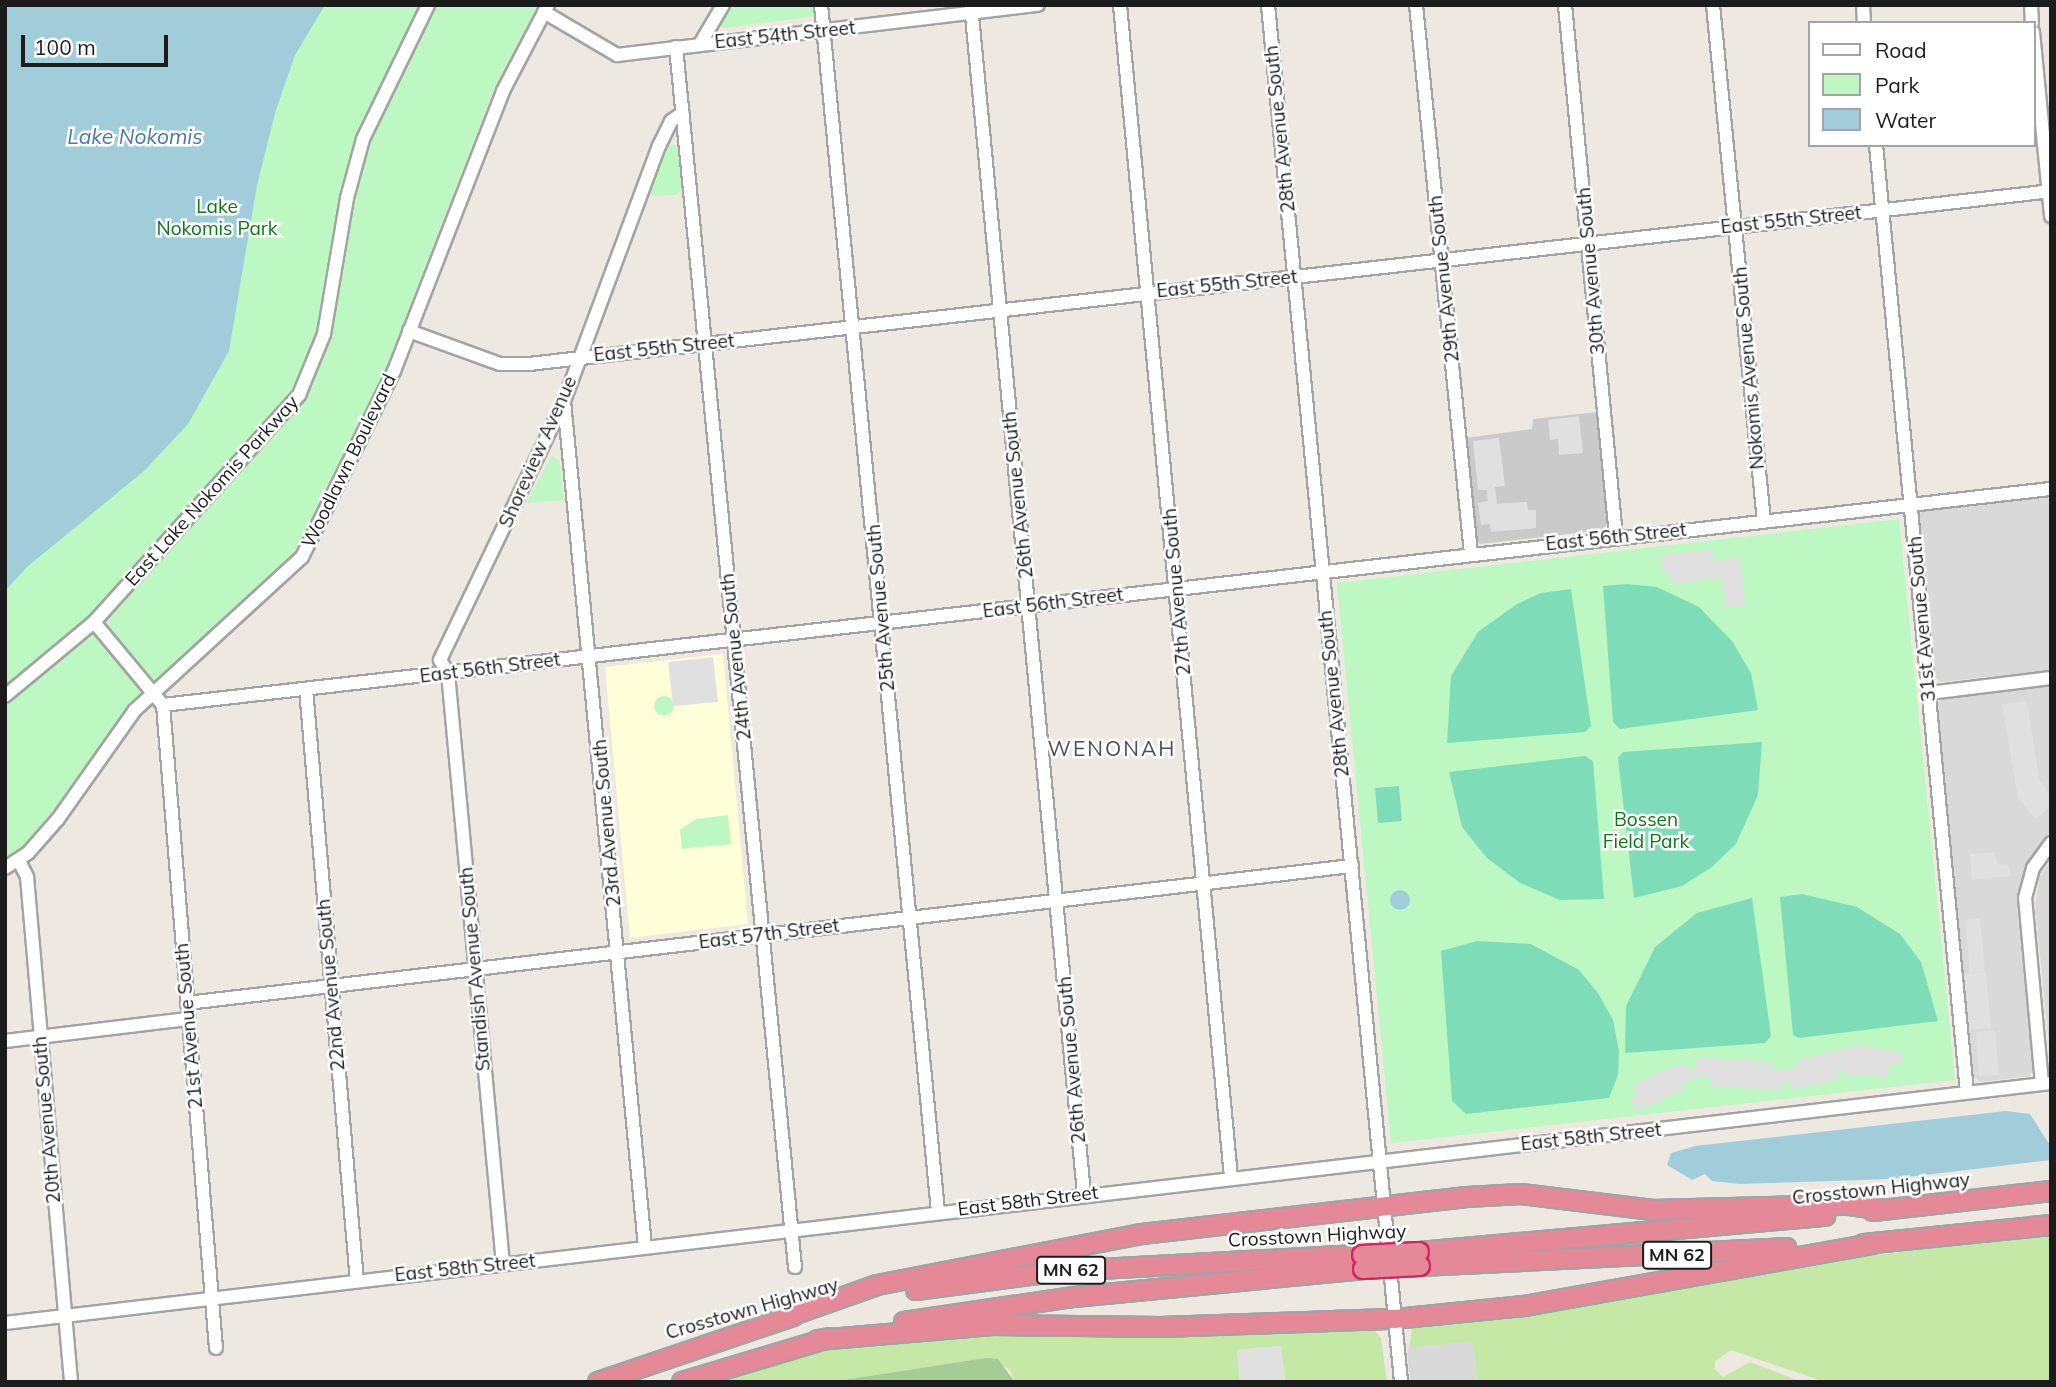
<!DOCTYPE html>
<style>
body{margin:0}
#map{position:relative;width:2056px;height:1387px;overflow:hidden;background:#ede9e1;font-family:Mulish,sans-serif}
div>[style]{position:absolute}
[style*='--x']{left:calc(var(--x)*1px);top:calc(var(--y)*1px);width:calc(var(--w)*1px);rotate:calc(var(--a)*1deg)}
.residential>*{inset:0;background:#dad9d9}
.education>*{inset:0;background:#feffd9}
.religious>*{inset:0;background:#cacaca}
.grass>*{inset:0;background:#c6e8a7}
.forest>*{inset:0;background:#a6cc96}
.park>*{inset:0;background:#bdf8c2}
.round{border-radius:50%}
.pitch>*{inset:0;background:#7fdcb9}
.parking>*{inset:0;background:#e0e0e0}
.water>*{inset:0;background:#a1cddb}
.roads{filter:drop-shadow(2px 0 #a3a3a3) drop-shadow(-2px 0 #a3a3a3) drop-shadow(0 2px #a3a3a3) drop-shadow(0 -2px #a3a3a3)}
.minor>*{height:12px;margin:-6px;padding:0 6px;transform-origin:6px;border-radius:6px;background:#fff}
.highway>*{height:18px;margin:-9px;padding:0 9px;transform-origin:9px;border-radius:9px;background:#e58999}
.bridges{filter:drop-shadow(2px 0 #d42560) drop-shadow(-2px 0 #d42560) drop-shadow(0 2px #d42560) drop-shadow(0 -2px #d42560)}
.highway-bridge>*{height:18px;margin:-9px;padding:0 9px;transform-origin:9px;border-radius:9px;background:#e58999}
span{translate:-50% -50%;white-space:nowrap;text-align:center;line-height:1.15;-webkit-text-stroke:5px #fff;paint-order:stroke}
.shield-label span{padding:2px 5px;background:#fff;border:2px solid;border-radius:5px;-webkit-text-stroke-width:0}
.shield-label{font-size:18px;color:#1c1c1c;font-weight:700}
.street-label{font-size:19px;color:#1c1c1c}
.park-label{font-size:19px;color:#0c7716}
.water-label{font-size:21px;color:#4a79a9;font-style:italic}
.neighbourhood-label{font-size:21px;color:#4f4f4f;letter-spacing:2px}
.frame{position:absolute;inset:0;border:7px solid #1c1c1c;pointer-events:none}
.legend{position:absolute;left:1808px;top:21px;width:228px;height:126px;box-sizing:border-box;background:#fff;border:2px solid #a4a4a4;margin:0;padding:9px 12px;list-style:none;font-size:21px;color:#1c1c1c}
.legend li{display:flex;align-items:center;gap:14px;height:35px}
.legend b{width:35px;border:2px solid #a4a4a4}
.scale{position:absolute;left:21px;top:35px;width:147px;height:32px;box-sizing:border-box;border:4px solid #1c1c1c;border-top:0;padding-left:9px;font-size:21px;line-height:24px;white-space:nowrap;color:#1c1c1c;-webkit-text-stroke:5px #fff;paint-order:stroke}
</style>
<div id="map">
<div class="residential">
<div style="clip-path:polygon(2051px 495px,2051px 670px,1941px 682px,1935px 678px,1919px 517px,1923px 508px)"></div>
<div style="clip-path:polygon(2051px 686px,2051px 830px,2026px 865px,2017px 908px,2033px 1069px,2030px 1076px,1980px 1082px,1973px 1076px,1936px 705px,1943px 698px)"></div>
<div style="clip-path:polygon(2051px 861px,2051px 1064px,2035px 906px,2040px 875px)"></div>
<div style="clip-path:polygon(1473px 1340px,1477px 1382px,1410px 1382px,1407px 1348px)"></div>
</div>
<div class="education">
<div style="clip-path:polygon(723px 654px,748px 924px,630px 938px,605px 667px)"></div>
</div>
<div class="religious">
<div style="clip-path:polygon(1597px 412px,1607px 523px,1603px 530px,1480px 544px,1475px 538px,1466px 438px,1532px 429px,1533px 419px)"></div>
</div>
<div class="grass">
<div style="clip-path:polygon(2051px 1234px,2051px 1382px,1825px 1382px,1731px 1350px,1715px 1361px,1715px 1369px,1723px 1377px,1750px 1362px,1802px 1382px,1477px 1382px,1473px 1341px,1409px 1348px,1413px 1323px,1800px 1264px)"></div>
<div style="clip-path:polygon(1370px 1325px,1381px 1338px,1387px 1382px,1285px 1382px,1281px 1346px,1237px 1350px,1240px 1382px,1015px 1382px,1009px 1369px,985px 1358px,831px 1382px,719px 1382px,812px 1352px,936px 1335px,1009px 1329px)"></div>
</div>
<div class="forest">
<div style="clip-path:polygon(985px 1358px,998px 1359px,1015px 1382px,831px 1382px)"></div>
</div>
<div class="park">
<div style="clip-path:polygon(5px 5px,538px 5px,493px 91px,384px 373px,294px 552px,136px 699px,32px 839px,5px 861px)"></div>
<div style="clip-path:polygon(731px 5px,814px 5px,815px 16px,723px 28px,719px 24px)"></div>
<div style="clip-path:polygon(673px 144px,679px 149px,683px 189px,676px 195px,652px 196px,650px 188px,665px 147px)"></div>
<div style="clip-path:polygon(552px 455px,560px 462px,564px 500px,526px 503px)"></div>
<div style="clip-path:polygon(1899px 519px,1955px 1080px,1391px 1143px,1337px 583px)"></div>
<div class="round" style="left:654px;top:696px;width:20px;height:20px"></div>
<div style="clip-path:polygon(728px 815px,731px 844px,682px 849px,680px 830px,696px 819px)"></div>
</div>
<div class="pitch">
<div style="clip-path:polygon(1627px 584px,1657px 587px,1699px 607px,1732px 641px,1751px 673px,1758px 710px,1620px 729px,1613px 722px,1603px 586px)"></div>
<div style="clip-path:polygon(1571px 589px,1591px 726px,1585px 732px,1447px 743px,1451px 676px,1478px 632px,1517px 604px,1541px 593px)"></div>
<div style="clip-path:polygon(1762px 742px,1758px 795px,1736px 844px,1712px 867px,1682px 886px,1634px 898px,1618px 758px,1623px 752px)"></div>
<div style="clip-path:polygon(1585px 756px,1593px 761px,1604px 899px,1560px 900px,1520px 883px,1487px 858px,1462px 827px,1449px 772px)"></div>
<div style="clip-path:polygon(1399px 786px,1402px 821px,1378px 823px,1375px 788px)"></div>
<div style="clip-path:polygon(1802px 894px,1857px 907px,1900px 934px,1921px 962px,1938px 1021px,1799px 1038px,1793px 1035px,1780px 897px)"></div>
<div style="clip-path:polygon(1752px 898px,1771px 1036px,1765px 1043px,1625px 1053px,1626px 1006px,1655px 947px,1697px 913px)"></div>
<div style="clip-path:polygon(1477px 941px,1531px 944px,1579px 970px,1598px 993px,1613px 1020px,1619px 1051px,1618px 1075px,1609px 1098px,1466px 1114px,1452px 1101px,1441px 951px)"></div>
</div>
<div class="parking">
<div style="clip-path:polygon(1579px 416px,1583px 453px,1559px 455px,1558px 439px,1550px 440px,1548px 420px)"></div>
<div style="clip-path:polygon(1499px 438px,1505px 486px,1495px 487px,1497px 504px,1527px 502px,1528px 510px,1536px 510px,1536px 528px,1491px 532px,1490px 524px,1481px 525px,1478px 503px,1488px 501px,1487px 490px,1478px 490px,1473px 441px)"></div>
<div style="clip-path:polygon(1712px 549px,1714px 561px,1740px 558px,1745px 605px,1725px 607px,1722px 578px,1676px 583px,1662px 568px,1661px 555px)"></div>
<div style="clip-path:polygon(713px 657px,718px 702px,673px 706px,668px 662px)"></div>
<div style="clip-path:polygon(2027px 701px,2039px 778px,2051px 797px,2051px 805px,2036px 819px,2018px 798px,2002px 704px)"></div>
<div style="clip-path:polygon(1995px 852px,1997px 864px,2009px 865px,2011px 876px,1972px 880px,1970px 854px)"></div>
<div style="clip-path:polygon(1980px 918px,1985px 971px,1970px 973px,1965px 920px)"></div>
<div style="clip-path:polygon(1986px 972px,1991px 1028px,1968px 1030px,1963px 974px)"></div>
<div style="clip-path:polygon(1995px 1030px,1999px 1075px,1979px 1076px,1976px 1032px)"></div>
<div style="clip-path:polygon(1859px 1045px,1904px 1053px,1899px 1065px,1891px 1063px,1887px 1077px,1847px 1075px,1844px 1068px,1838px 1070px,1841px 1077px,1817px 1085px,1791px 1089px,1790px 1081px,1783px 1081px,1783px 1089px,1770px 1090px,1710px 1086px,1711px 1078px,1698px 1077px,1684px 1083px,1686px 1089px,1636px 1111px,1631px 1098px,1637px 1094px,1633px 1084px,1682px 1063px,1686px 1069px,1696px 1066px,1697px 1057px,1772px 1062px,1773px 1070px,1798px 1068px,1797px 1060px)"></div>
<div style="clip-path:polygon(1281px 1346px,1285px 1382px,1240px 1382px,1237px 1350px)"></div>
</div>
<div class="water">
<div style="clip-path:polygon(5px 5px,325px 5px,295px 55px,275px 113px,257px 185px,229px 351px,188px 424px,144px 471px,27px 567px,5px 591px)"></div>
<div class="round" style="left:1390px;top:890px;width:20px;height:20px"></div>
<div style="clip-path:polygon(2006px 1111px,2030px 1114px,2051px 1147px,2051px 1160px,1891px 1179px,1740px 1184px,1712px 1181px,1705px 1174px,1692px 1180px,1667px 1165px,1671px 1153px,1695px 1146px)"></div>
</div>
<div class="roads">
<div class="minor">
<div style="--x:821;--y:5;--w:1213;--a:84.46"></div>
<div style="--x:971;--y:5;--w:1194;--a:84.57"></div>
<div style="--x:1120;--y:5;--w:1178;--a:84.59"></div>
<div style="--x:1268;--y:5;--w:1383;--a:84.48"></div>
<div style="--x:1416;--y:5;--w:551;--a:84.27"></div>
<div style="--x:1565;--y:5;--w:534;--a:84.52"></div>
<div style="--x:1713;--y:5;--w:519;--a:84.36"></div>
<div style="--x:1863;--y:5;--w:18;--a:87"></div>
<div style="--x:2031;--y:5;--w:18;--a:87"></div>
<div style="--x:544;--y:12;--w:85;--a:30.5"></div>
<div style="--x:617;--y:55;--w:424;--a:-6.8"></div>
<div style="--x:2033;--y:32;--w:185;--a:84.4"></div>
<div style="--x:700;--y:44;--w:45;--a:-59.5"></div>
<div style="--x:676;--y:47;--w:1226;--a:84.43"></div>
<div style="--x:1876;--y:145;--w:951;--a:84.51"></div>
<div style="--x:409;--y:331;--w:97;--a:19.9"></div>
<div style="--x:500;--y:364;--w:29;--a:0"></div>
<div style="--x:529;--y:364;--w:1532;--a:-6.48"></div>
<div style="--x:564;--y:401;--w:850;--a:84.53"></div>
<div style="--x:94;--y:622;--w:108;--a:50.3"></div>
<div style="--x:163;--y:705;--w:645;--a:85.29"></div>
<div style="--x:306;--y:689;--w:594;--a:85.08"></div>
<div style="--x:1929;--y:693;--w:123;--a:-7"></div>
<div style="--x:5;--y:696;--w:116;--a:-39.7"></div>
<div style="--x:94;--y:622;--w:306;--a:-47.9"></div>
<div style="--x:299;--y:395;--w:66;--a:-67.7"></div>
<div style="--x:324;--y:334;--w:138;--a:-80.4"></div>
<div style="--x:347;--y:198;--w:61;--a:-74.8"></div>
<div style="--x:363;--y:139;--w:149;--a:-64.1"></div>
<div style="--x:163;--y:705;--w:1900;--a:-6.53"></div>
<div style="--x:19;--y:861;--w:18;--a:63"></div>
<div style="--x:27;--y:877;--w:507;--a:85.02"></div>
<div style="--x:5;--y:868;--w:27;--a:-33"></div>
<div style="--x:28;--y:853;--w:45;--a:-48.6"></div>
<div style="--x:58;--y:819;--w:133;--a:-54.8"></div>
<div style="--x:135;--y:710;--w:226;--a:-42.5"></div>
<div style="--x:302;--y:557;--w:208;--a:-63.7"></div>
<div style="--x:394;--y:371;--w:300;--a:-68.7"></div>
<div style="--x:503;--y:91;--w:97;--a:-62.4"></div>
<div style="--x:187;--y:1003;--w:1173;--a:-6.71"></div>
<div style="--x:5;--y:1041;--w:184;--a:-6.9"></div>
<div style="--x:2042;--y:1084;--w:187;--a:-95.2"></div>
<div style="--x:2025;--y:898;--w:31;--a:-75"></div>
<div style="--x:2033;--y:868;--w:31;--a:-54"></div>
<div style="--x:503;--y:1264;--w:594;--a:-95.32"></div>
<div style="--x:448;--y:673;--w:15;--a:-122"></div>
<div style="--x:440;--y:660;--w:287;--a:-64.4"></div>
<div style="--x:564;--y:401;--w:272;--a:-69.6"></div>
<div style="--x:659;--y:146;--w:28;--a:-64"></div>
<div style="--x:671;--y:121;--w:14;--a:-34"></div>
<div style="--x:5;--y:1323;--w:2060;--a:-6.69"></div>
</div>
<div class="highway">
<div style="--x:1873;--y:1211;--w:179;--a:-6.4"></div>
<div style="--x:1864;--y:1244;--w:188;--a:-5.8"></div>
<div style="--x:1419;--y:1252;--w:408;--a:-5.1"></div>
<div style="--x:1420;--y:1266;--w:367;--a:-2.8"></div>
<div style="--x:916;--y:1290;--w:148;--a:-7.4"></div>
<div style="--x:1063;--y:1271;--w:299;--a:-3.1"></div>
<div style="--x:784;--y:1318;--w:99;--a:-19.5"></div>
<div style="--x:877;--y:1285;--w:270;--a:-10.9"></div>
<div style="--x:1142;--y:1234;--w:327;--a:-6.5"></div>
<div style="--x:1467;--y:1197;--w:54;--a:-3.2"></div>
<div style="--x:1521;--y:1194;--w:133;--a:6.9"></div>
<div style="--x:1653;--y:1210;--w:196;--a:-1.5"></div>
<div style="--x:1849;--y:1205;--w:35;--a:8"></div>
<div style="--x:904;--y:1322;--w:172;--a:-8.4"></div>
<div style="--x:1074;--y:1297;--w:290;--a:-5.5"></div>
<div style="--x:818;--y:1340;--w:175;--a:-4.9"></div>
<div style="--x:992;--y:1325;--w:169;--a:0.7"></div>
<div style="--x:1161;--y:1327;--w:234;--a:-2"></div>
<div style="--x:1395;--y:1319;--w:130;--a:-5.8"></div>
<div style="--x:1524;--y:1306;--w:354;--a:-10.1"></div>
<div style="--x:598;--y:1382;--w:206;--a:-18.7"></div>
<div style="--x:682;--y:1382;--w:153;--a:-16.7"></div>
</div>
</div>
<div class="bridges">
<div class="highway-bridge">
<div style="--x:1362;--y:1255;--w:57;--a:-3"></div>
<div style="--x:1363;--y:1269;--w:57;--a:-3"></div>
</div>
</div>
<div class="shield-label">
<span style="left:1677px;top:1255px">MN 62</span>
<span style="left:1071px;top:1270px">MN 62</span>
</div>
<div class="street-label">
<span style="left:785px;top:35px;rotate:-6deg">East 54th Street</span>
<span style="left:1280px;top:129px;rotate:-96deg">28th Avenue South</span>
<span style="left:1791px;top:220px;rotate:-6deg">East 55th Street</span>
<span style="left:1591px;top:271px;rotate:-95deg">30th Avenue South</span>
<span style="left:1444px;top:279px;rotate:-96deg">29th Avenue South</span>
<span style="left:1227px;top:284px;rotate:-6deg">East 55th Street</span>
<span style="left:664px;top:348px;rotate:-6deg">East 55th Street</span>
<span style="left:1749px;top:368px;rotate:-95deg">Nokomis Avenue South</span>
<span style="left:538px;top:452px;rotate:-66deg">Shoreview Avenue</span>
<span style="left:349px;top:461px;rotate:-64deg">Woodlawn Boulevard</span>
<span style="left:212px;top:491px;rotate:-48deg">East Lake Nokomis Parkway</span>
<span style="left:1018px;top:495px;rotate:-96deg">26th Avenue South</span>
<span style="left:1616px;top:537px;rotate:-6deg">East 56th Street</span>
<span style="left:1177px;top:592px;rotate:-95deg">27th Avenue South</span>
<span style="left:1053px;top:603px;rotate:-7deg">East 56th Street</span>
<span style="left:881px;top:608px;rotate:-95deg">25th Avenue South</span>
<span style="left:1922px;top:619px;rotate:-95deg">31st Avenue South</span>
<span style="left:736px;top:657px;rotate:-96deg">24th Avenue South</span>
<span style="left:490px;top:668px;rotate:-7deg">East 56th Street</span>
<span style="left:1334px;top:694px;rotate:-96deg">28th Avenue South</span>
<span style="left:607px;top:823px;rotate:-95deg">23rd Avenue South</span>
<span style="left:769px;top:934px;rotate:-7deg">East 57th Street</span>
<span style="left:475px;top:969px;rotate:-95deg">Standish Avenue South</span>
<span style="left:331px;top:985px;rotate:-95deg">22nd Avenue South</span>
<span style="left:189px;top:1026px;rotate:-95deg">21st Avenue South</span>
<span style="left:1072px;top:1060px;rotate:-95deg">26th Avenue South</span>
<span style="left:47px;top:1120px;rotate:-95deg">20th Avenue South</span>
<span style="left:1591px;top:1137px;rotate:-6deg">East 58th Street</span>
<span style="left:1881px;top:1189px;rotate:-6deg">Crosstown Highway</span>
<span style="left:1028px;top:1201px;rotate:-7deg">East 58th Street</span>
<span style="left:1317px;top:1236px;rotate:-3deg">Crosstown Highway</span>
<span style="left:465px;top:1268px;rotate:-6deg">East 58th Street</span>
<span style="left:752px;top:1309px;rotate:-16deg">Crosstown Highway</span>
</div>
<div class="park-label">
<span style="left:217px;top:218px">Lake<br>Nokomis Park</span>
<span style="left:1646px;top:831px">Bossen<br>Field Park</span>
</div>
<div class="water-label">
<span style="left:135px;top:136px">Lake Nokomis</span>
</div>
<div class="neighbourhood-label">
<span style="left:1112px;top:748px">WENONAH</span>
</div>
<div class="frame"></div>
<ul class="legend">
<li><b style="height:9px;background:#fff"></b>Road</li>
<li><b style="height:19px;background:#bdf8c2"></b>Park</li>
<li><b style="height:19px;background:#a1cddb"></b>Water</li>
</ul>
<div class="scale">100 m</div>
</div>
